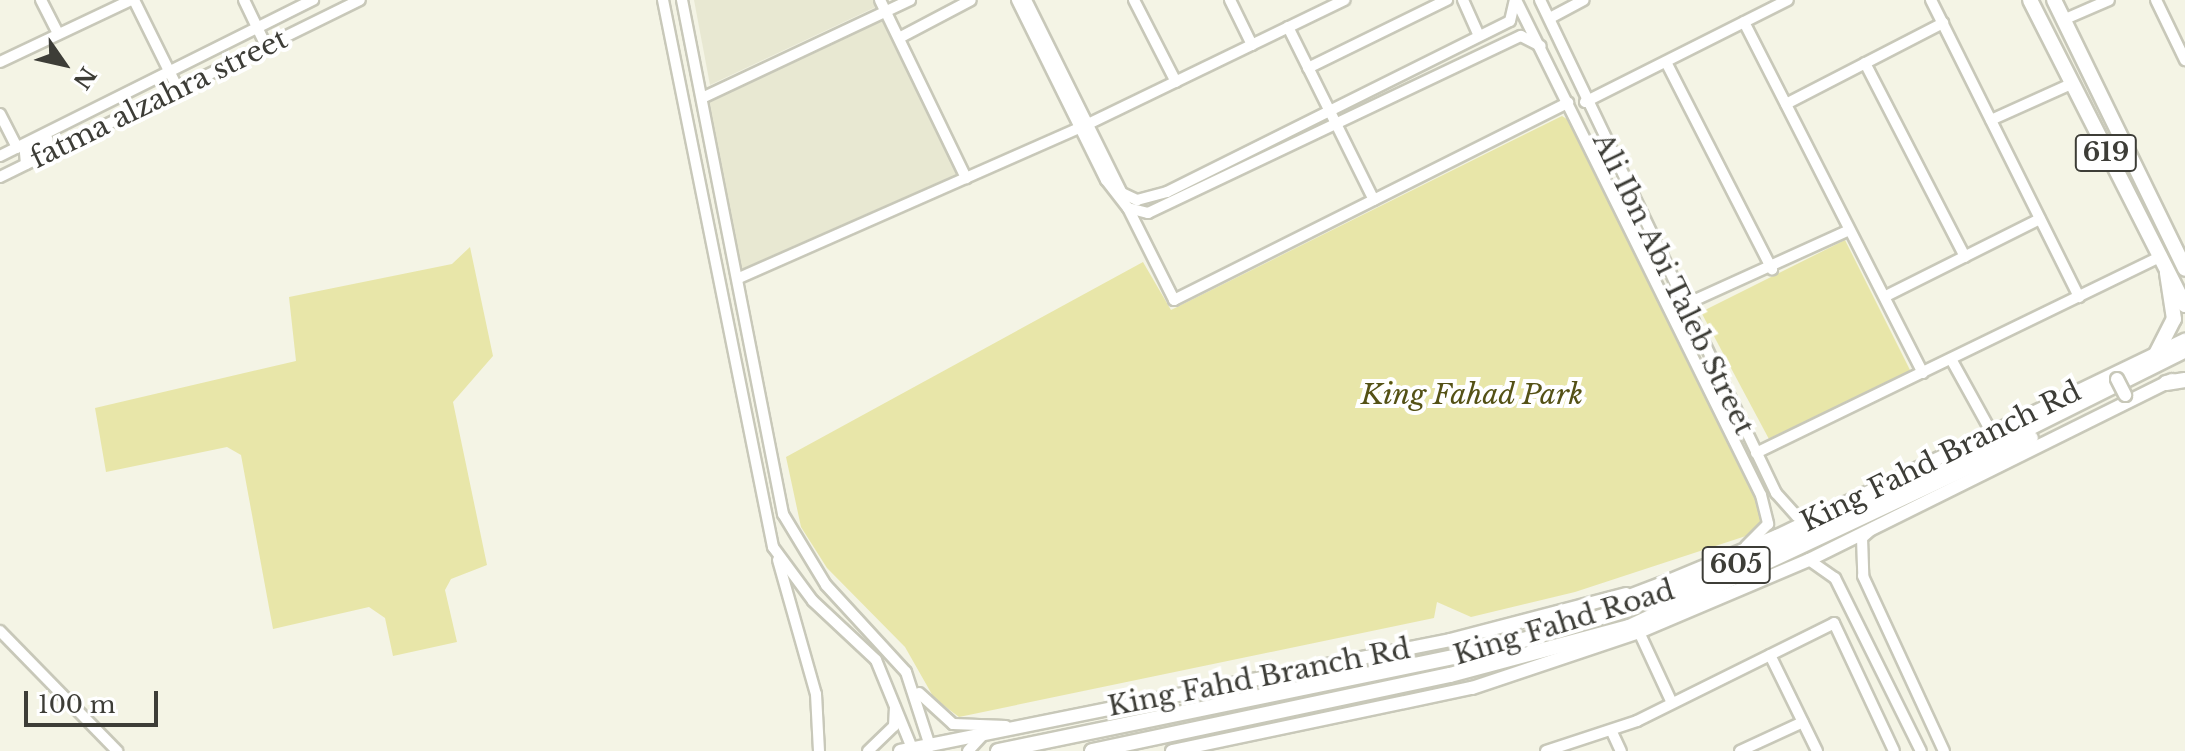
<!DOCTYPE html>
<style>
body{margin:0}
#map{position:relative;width:2185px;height:751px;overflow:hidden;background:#f4f4e5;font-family:"Libre Baskerville",serif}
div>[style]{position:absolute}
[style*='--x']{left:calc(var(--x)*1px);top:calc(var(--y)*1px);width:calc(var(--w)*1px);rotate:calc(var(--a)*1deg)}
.built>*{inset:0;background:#e8e8d2}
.green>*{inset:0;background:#e8e6a9}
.roads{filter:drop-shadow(2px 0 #c8c8b9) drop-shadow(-2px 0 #c8c8b9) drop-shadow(0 2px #c8c8b9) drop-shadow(0 -2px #c8c8b9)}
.minor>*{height:10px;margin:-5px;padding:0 5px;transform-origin:5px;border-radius:5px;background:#fff}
.major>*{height:12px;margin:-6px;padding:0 6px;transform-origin:6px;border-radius:6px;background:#fff}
.highway>*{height:14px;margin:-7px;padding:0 7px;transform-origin:7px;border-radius:7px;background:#fff}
.bridges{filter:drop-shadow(2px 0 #c8c8b9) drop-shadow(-2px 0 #c8c8b9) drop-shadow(0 2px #c8c8b9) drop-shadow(0 -2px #c8c8b9)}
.major-bridge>*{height:12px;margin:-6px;padding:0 6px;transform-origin:6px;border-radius:6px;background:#fff}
span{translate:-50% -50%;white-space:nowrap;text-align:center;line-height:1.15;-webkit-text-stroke:8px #fff;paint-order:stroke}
.shield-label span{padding:2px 6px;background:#fff;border:2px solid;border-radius:6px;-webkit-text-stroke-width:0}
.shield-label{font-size:26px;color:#3d3d37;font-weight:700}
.street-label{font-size:28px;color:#3d3d37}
.park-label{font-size:28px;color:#545115;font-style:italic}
.north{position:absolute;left:24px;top:24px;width:80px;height:80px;-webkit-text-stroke:6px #fff;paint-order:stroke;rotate:124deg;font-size:22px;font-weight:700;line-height:32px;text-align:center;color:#3d3d37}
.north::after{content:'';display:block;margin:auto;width:28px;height:36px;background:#3d3d37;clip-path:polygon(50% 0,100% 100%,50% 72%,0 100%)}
.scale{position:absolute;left:24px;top:691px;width:134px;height:36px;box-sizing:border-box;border:4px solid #3d3d37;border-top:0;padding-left:10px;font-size:24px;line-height:28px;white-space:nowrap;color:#3d3d37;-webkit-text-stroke:6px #fff;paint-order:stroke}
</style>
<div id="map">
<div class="built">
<div style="clip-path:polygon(694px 0,875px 0,878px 6px,710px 85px)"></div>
<div style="clip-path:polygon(886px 11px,966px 178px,739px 278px,702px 98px)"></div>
</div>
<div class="green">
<div style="clip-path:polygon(1562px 116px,1573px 123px,1765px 514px,1752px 534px,1575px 592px,1471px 617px,1437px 602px,1434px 618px,959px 717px,934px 698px,905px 647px,827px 568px,801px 527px,786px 457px,1143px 262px,1171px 310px)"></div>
<div style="clip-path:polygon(1845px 240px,1911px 372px,1770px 441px,1701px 312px)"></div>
<div style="clip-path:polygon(470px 247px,493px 356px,453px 402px,487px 565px,451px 579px,445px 590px,457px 642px,393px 656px,385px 618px,369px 607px,273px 629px,241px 455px,227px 447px,106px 472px,95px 408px,296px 361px,289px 297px,452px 264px)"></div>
</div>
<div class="roads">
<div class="minor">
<div style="--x:41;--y:0;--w:38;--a:63"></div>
<div style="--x:134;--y:0;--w:99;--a:63.7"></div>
<div style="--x:244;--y:0;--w:51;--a:64.4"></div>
<div style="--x:663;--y:0;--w:558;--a:78.63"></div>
<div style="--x:773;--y:547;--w:67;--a:53.5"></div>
<div style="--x:813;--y:601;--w:86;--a:43.1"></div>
<div style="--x:876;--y:660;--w:95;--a:67.8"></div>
<div style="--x:682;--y:0;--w:524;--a:78.88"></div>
<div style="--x:783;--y:514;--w:83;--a:58.8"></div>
<div style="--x:826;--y:585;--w:118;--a:47.4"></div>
<div style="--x:906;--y:672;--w:78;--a:72"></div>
<div style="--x:880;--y:0;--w:198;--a:64.2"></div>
<div style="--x:1017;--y:0;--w:201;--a:63.7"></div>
<div style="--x:1106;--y:180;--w:36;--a:52"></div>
<div style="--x:1128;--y:208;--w:21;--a:14"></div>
<div style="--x:1148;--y:213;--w:413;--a:-25.4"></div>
<div style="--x:1521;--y:36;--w:22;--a:27"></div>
<div style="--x:1026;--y:0;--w:216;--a:63.6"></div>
<div style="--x:1122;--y:193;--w:17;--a:25"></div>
<div style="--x:1137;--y:200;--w:31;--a:-15"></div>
<div style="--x:1167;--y:192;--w:383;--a:-26.5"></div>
<div style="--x:1510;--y:21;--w:22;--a:-77"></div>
<div style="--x:1134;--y:0;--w:92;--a:62.9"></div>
<div style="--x:1230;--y:0;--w:50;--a:63.9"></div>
<div style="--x:1463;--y:0;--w:39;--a:66"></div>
<div style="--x:1540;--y:0;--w:547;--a:64.42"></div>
<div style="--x:1776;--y:493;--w:31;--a:48"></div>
<div style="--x:1797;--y:516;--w:15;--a:0"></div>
<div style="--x:1931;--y:0;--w:332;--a:63.5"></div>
<div style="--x:2156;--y:0;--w:67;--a:64.2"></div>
<div style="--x:1517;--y:2;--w:550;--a:63.67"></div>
<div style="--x:1761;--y:495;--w:30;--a:76"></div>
<div style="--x:1768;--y:524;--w:31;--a:135"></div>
<div style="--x:1550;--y:18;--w:38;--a:-28"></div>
<div style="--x:2063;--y:20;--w:50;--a:-23.5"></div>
<div style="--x:1744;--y:22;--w:394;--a:63"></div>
<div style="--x:1288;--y:27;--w:193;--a:63.6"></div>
<div style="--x:899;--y:38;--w:81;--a:-27.8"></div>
<div style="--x:0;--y:62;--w:145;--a:-25.3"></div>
<div style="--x:1666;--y:62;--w:233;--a:62.9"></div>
<div style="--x:1865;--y:63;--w:218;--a:62.7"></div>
<div style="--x:1308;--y:68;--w:155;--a:-26.1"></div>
<div style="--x:702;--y:98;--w:230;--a:-25.2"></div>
<div style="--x:1585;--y:102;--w:227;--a:-26.7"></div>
<div style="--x:1786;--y:104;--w:177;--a:-27.3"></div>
<div style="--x:0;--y:114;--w:38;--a:63"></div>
<div style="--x:1991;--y:120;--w:85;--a:-24.2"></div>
<div style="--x:0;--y:156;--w:350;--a:-26.5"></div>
<div style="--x:26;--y:164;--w:12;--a:-95"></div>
<div style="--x:25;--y:152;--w:26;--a:-29"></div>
<div style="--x:0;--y:177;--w:401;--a:-26.2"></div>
<div style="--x:1128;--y:208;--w:103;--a:63.4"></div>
<div style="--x:1174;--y:300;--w:441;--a:-26.6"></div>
<div style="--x:739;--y:278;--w:381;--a:-23.8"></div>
<div style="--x:1088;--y:124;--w:285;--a:-25.8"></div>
<div style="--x:1886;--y:296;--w:172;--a:-26.6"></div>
<div style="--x:1684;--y:305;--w:181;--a:-24.4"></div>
<div style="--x:1951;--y:359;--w:87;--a:61.1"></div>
<div style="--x:1756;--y:453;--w:451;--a:-25.9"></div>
<div style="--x:1870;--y:531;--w:11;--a:139"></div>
<div style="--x:1862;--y:538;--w:38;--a:88"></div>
<div style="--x:1863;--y:576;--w:193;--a:65.2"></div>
<div style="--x:778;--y:560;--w:139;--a:74.2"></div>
<div style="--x:816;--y:694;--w:57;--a:87"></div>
<div style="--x:1809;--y:560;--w:32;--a:35"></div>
<div style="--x:1835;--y:578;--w:193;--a:63.6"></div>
<div style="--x:0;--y:631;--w:168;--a:45.7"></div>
<div style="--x:1639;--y:632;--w:76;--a:65.1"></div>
<div style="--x:1770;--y:655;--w:107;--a:63.9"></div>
<div style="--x:919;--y:693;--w:46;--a:42.4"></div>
<div style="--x:953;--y:724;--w:53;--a:2.2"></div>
<div style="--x:1612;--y:732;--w:21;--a:65"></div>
<div style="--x:868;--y:751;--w:36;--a:-44"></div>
<div style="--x:894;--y:726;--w:19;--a:-87"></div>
<div style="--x:968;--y:751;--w:22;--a:-47"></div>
<div style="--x:1546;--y:751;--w:96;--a:-18.2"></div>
<div style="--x:1637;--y:721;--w:220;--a:-26.4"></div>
<div style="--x:1834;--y:623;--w:141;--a:64.9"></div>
<div style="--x:1740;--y:751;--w:69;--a:-24.7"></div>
</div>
<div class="major">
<div style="--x:1659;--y:585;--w:128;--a:-22.6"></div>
<div style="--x:1777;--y:536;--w:453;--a:-25.7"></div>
<div style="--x:900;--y:751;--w:561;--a:-11.41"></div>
<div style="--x:1450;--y:640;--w:182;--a:-14.6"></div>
<div style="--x:1172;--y:751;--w:307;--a:-11.9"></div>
<div style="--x:1472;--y:688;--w:176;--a:-18.5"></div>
<div style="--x:1639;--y:632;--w:185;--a:-23"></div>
<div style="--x:1809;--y:560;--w:405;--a:-26.4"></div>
</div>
<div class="highway">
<div style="--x:2030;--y:0;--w:342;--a:63.1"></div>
<div style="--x:2054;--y:0;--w:299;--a:64"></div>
<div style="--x:2156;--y:354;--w:39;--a:-63"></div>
<div style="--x:2174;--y:319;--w:47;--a:-98.7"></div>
<div style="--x:2166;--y:383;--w:19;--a:-9"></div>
<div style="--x:1616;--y:602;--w:56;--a:-21"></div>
<div style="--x:998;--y:751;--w:504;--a:-11.67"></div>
<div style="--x:1492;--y:649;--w:101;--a:-16.1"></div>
<div style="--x:1589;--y:621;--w:90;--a:-18.8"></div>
<div style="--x:1674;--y:592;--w:277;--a:-24.1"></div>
<div style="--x:1927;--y:479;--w:285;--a:-26.5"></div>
<div style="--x:1092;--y:751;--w:366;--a:-12"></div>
<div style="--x:1450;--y:675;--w:185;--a:-15"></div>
<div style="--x:1629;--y:627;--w:444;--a:-25.2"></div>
</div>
</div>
<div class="bridges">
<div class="major-bridge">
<div style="--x:2117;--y:379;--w:18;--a:63"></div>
</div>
</div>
<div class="shield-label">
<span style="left:2106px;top:153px">619</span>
<span style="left:1736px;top:565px">605</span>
</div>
<div class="street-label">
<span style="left:159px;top:99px;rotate:-26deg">fatma alzahra street</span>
<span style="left:1673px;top:284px;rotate:64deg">Ali Ibn Abi Taleb Street</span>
<span style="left:1941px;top:457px;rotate:-26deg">King Fahd Branch Rd</span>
<span style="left:1564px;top:623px;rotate:-17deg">King Fahd Road</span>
<span style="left:1259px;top:678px;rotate:-11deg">King Fahd Branch Rd</span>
</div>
<div class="park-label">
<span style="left:1472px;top:395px">King Fahad Park</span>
</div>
<div class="north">N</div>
<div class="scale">100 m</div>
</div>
